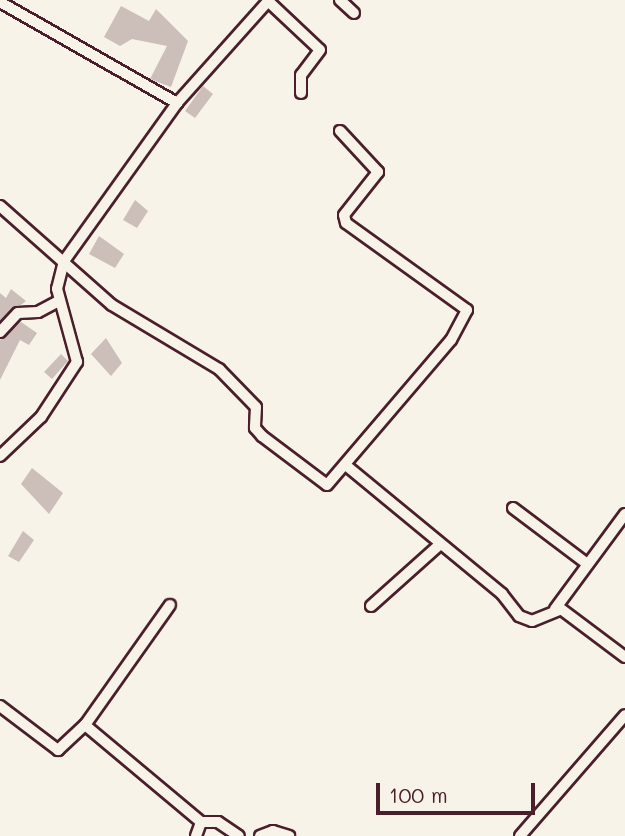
<!DOCTYPE html>
<style>
body{margin:0}
#map{position:relative;width:625px;height:836px;overflow:hidden;background:#f7f3e8;font-family:Mali,sans-serif}
div>[style]{position:absolute}
[style*='--x']{left:calc(var(--x)*1px);top:calc(var(--y)*1px);width:calc(var(--w)*1px);rotate:calc(var(--a)*1deg)}
.building>*{inset:0;background:#ccbfb9}
.roads{filter:drop-shadow(2px 0 #4a1f2b) drop-shadow(-2px 0 #4a1f2b) drop-shadow(0 2px #4a1f2b) drop-shadow(0 -2px #4a1f2b)}
.street>*{height:10px;margin:-5px;padding:0 5px;transform-origin:5px;border-radius:5px;background:#f7f3e8}
span{translate:-50% -50%;white-space:nowrap;text-align:center;line-height:1.15;-webkit-text-stroke:5px #f7f3e8;paint-order:stroke}
.scale{position:absolute;left:376px;top:783px;width:159px;height:32px;box-sizing:border-box;border:4px solid #4a1f2b;border-top:0;padding-left:9px;font-size:21px;line-height:24px;white-space:nowrap;color:#4a1f2b;-webkit-text-stroke:5px #f7f3e8;paint-order:stroke}
</style>
<div id="map">
<div class="building">
<div style="clip-path:polygon(121px 6px,149px 21px,156px 9px,188px 41px,171px 87px,150px 79px,167px 46px,132px 39px,120px 46px,104px 37px)"></div>
<div style="clip-path:polygon(203px 86px,213px 94px,195px 118px,185px 111px)"></div>
<div style="clip-path:polygon(135px 200px,148px 211px,137px 228px,123px 220px)"></div>
<div style="clip-path:polygon(99px 236px,124px 254px,115px 268px,89px 254px)"></div>
<div style="clip-path:polygon(11px 289px,26px 301px,0 321px,0 293px,6px 298px)"></div>
<div style="clip-path:polygon(21px 322px,37px 333px,29px 345px,20px 340px,0 380px,0 340px)"></div>
<div style="clip-path:polygon(106px 338px,122px 363px,111px 376px,91px 354px)"></div>
<div style="clip-path:polygon(61px 354px,68px 361px,52px 379px,44px 372px)"></div>
<div style="clip-path:polygon(32px 468px,63px 493px,49px 514px,21px 484px)"></div>
<div style="clip-path:polygon(23px 531px,34px 540px,19px 562px,8px 556px)"></div>
</div>
<div class="roads">
<div class="street">
<div style="--x:340;--y:0;--w:19;--a:43"></div>
<div style="--x:268;--y:1;--w:71;--a:43.3"></div>
<div style="--x:320;--y:50;--w:31;--a:127"></div>
<div style="--x:301;--y:75;--w:18;--a:90"></div>
<div style="--x:0;--y:2;--w:204;--a:29.7"></div>
<div style="--x:0;--y:206;--w:149;--a:41.5"></div>
<div style="--x:112;--y:305;--w:125;--a:30.9"></div>
<div style="--x:219;--y:369;--w:53;--a:45.8"></div>
<div style="--x:256;--y:407;--w:21;--a:93"></div>
<div style="--x:255;--y:428;--w:11;--a:49"></div>
<div style="--x:262;--y:436;--w:81;--a:37"></div>
<div style="--x:327;--y:485;--w:191;--a:-49.5"></div>
<div style="--x:451;--y:340;--w:34;--a:-62"></div>
<div style="--x:467;--y:310;--w:149;--a:-144.3"></div>
<div style="--x:346;--y:223;--w:8;--a:-104"></div>
<div style="--x:344;--y:215;--w:55;--a:-51.7"></div>
<div style="--x:378;--y:172;--w:56;--a:-132.8"></div>
<div style="--x:0;--y:332;--w:26;--a:-47"></div>
<div style="--x:18;--y:313;--w:20;--a:-3"></div>
<div style="--x:38;--y:312;--w:24;--a:-28"></div>
<div style="--x:0;--y:456;--w:57;--a:-43.6"></div>
<div style="--x:41;--y:417;--w:66;--a:-56.8"></div>
<div style="--x:77;--y:362;--w:76;--a:-105.3"></div>
<div style="--x:57;--y:289;--w:29;--a:-76"></div>
<div style="--x:64;--y:261;--w:194;--a:-54.4"></div>
<div style="--x:177;--y:103;--w:138;--a:-48.2"></div>
<div style="--x:348;--y:467;--w:200;--a:39.5"></div>
<div style="--x:502;--y:594;--w:28;--a:52"></div>
<div style="--x:519;--y:616;--w:14;--a:21"></div>
<div style="--x:532;--y:621;--w:31;--a:-22"></div>
<div style="--x:561;--y:609;--w:80;--a:36.9"></div>
<div style="--x:513;--y:508;--w:91;--a:37"></div>
<div style="--x:371;--y:606;--w:90;--a:-41.8"></div>
<div style="--x:555;--y:609;--w:118;--a:-53.6"></div>
<div style="--x:0;--y:706;--w:73;--a:37.2"></div>
<div style="--x:58;--y:750;--w:37;--a:-43"></div>
<div style="--x:85;--y:725;--w:151;--a:39.9"></div>
<div style="--x:201;--y:822;--w:17;--a:0"></div>
<div style="--x:218;--y:822;--w:25;--a:34"></div>
<div style="--x:85;--y:725;--w:147;--a:-54.7"></div>
<div style="--x:196;--y:836;--w:15;--a:-70"></div>
<div style="--x:260;--y:836;--w:14;--a:-21"></div>
<div style="--x:273;--y:831;--w:17;--a:17"></div>
<div style="--x:520;--y:836;--w:160;--a:-49"></div>
</div>
</div>
<div class="scale">100 m</div>
</div>
